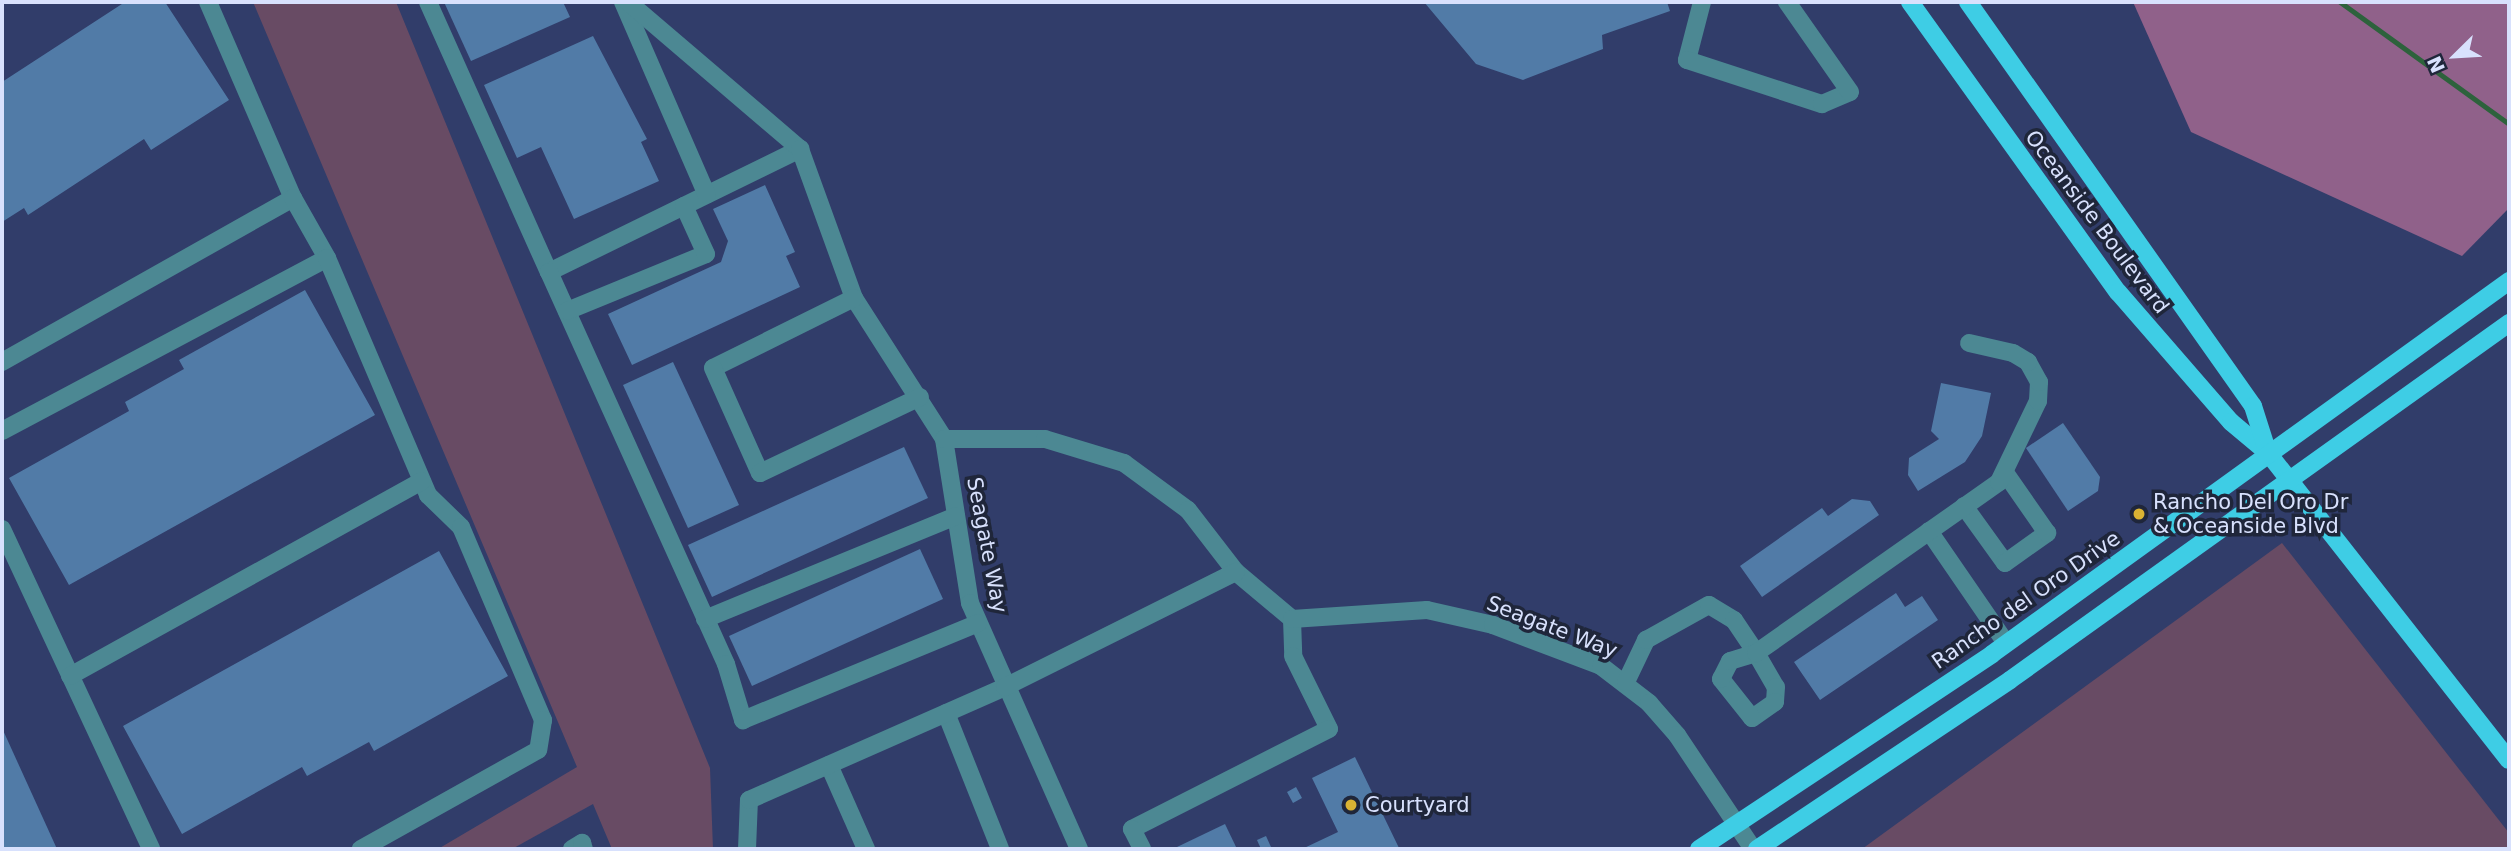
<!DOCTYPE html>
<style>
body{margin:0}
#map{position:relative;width:2511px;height:851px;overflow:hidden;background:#313d6a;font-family:"DejaVu Sans",sans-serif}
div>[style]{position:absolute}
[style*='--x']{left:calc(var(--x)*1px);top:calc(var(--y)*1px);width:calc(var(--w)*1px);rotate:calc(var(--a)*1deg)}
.green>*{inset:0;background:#684b64}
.forest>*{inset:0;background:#90618a}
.stream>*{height:5px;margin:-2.5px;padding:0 2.5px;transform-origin:2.5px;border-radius:2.5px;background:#2d623c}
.building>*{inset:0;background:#517ba7}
.minor>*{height:18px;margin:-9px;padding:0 9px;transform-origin:9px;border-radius:9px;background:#4c8893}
.major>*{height:18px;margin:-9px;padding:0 9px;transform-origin:9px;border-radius:9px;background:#3ecde5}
.dots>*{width:19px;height:19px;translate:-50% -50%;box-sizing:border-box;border:4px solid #1f263a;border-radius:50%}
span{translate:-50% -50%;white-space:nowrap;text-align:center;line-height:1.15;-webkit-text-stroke:7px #1f263a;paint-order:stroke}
.street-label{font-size:21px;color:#d8e1fd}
.poi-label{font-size:21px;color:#d8e1fd}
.left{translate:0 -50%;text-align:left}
.frame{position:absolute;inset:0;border:4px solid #d8e1fd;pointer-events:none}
.north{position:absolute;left:2420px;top:21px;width:70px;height:70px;-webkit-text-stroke:5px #1f263a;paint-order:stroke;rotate:246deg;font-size:19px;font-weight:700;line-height:28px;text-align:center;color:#d8e1fd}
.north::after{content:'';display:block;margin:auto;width:24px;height:32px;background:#d8e1fd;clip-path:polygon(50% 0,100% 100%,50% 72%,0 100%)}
</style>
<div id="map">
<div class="green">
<div style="clip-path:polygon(253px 2px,396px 2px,710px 768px,713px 849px,612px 849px,593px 804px,512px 849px,438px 849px,577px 767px)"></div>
<div style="clip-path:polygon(2282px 543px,2509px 833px,2509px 849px,1862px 849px)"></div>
</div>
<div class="forest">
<div style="clip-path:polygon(2133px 2px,2509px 2px,2509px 208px,2462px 256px,2191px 132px)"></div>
</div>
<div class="stream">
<div style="--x:2340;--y:2;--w:208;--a:35.8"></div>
</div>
<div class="building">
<div style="clip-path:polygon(125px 2px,165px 2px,229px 100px,151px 150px,144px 139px,28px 215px,24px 208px,2px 222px,2px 82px)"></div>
<div style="clip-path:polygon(444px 2px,563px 2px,570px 17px,471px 61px)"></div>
<div style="clip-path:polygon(1424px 2px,1667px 2px,1670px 11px,1602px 35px,1603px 49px,1523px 80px,1476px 64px)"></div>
<div style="clip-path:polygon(593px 36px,647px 139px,641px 142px,659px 181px,574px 219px,541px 147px,517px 158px,484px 85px)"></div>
<div style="clip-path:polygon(765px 185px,795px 252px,786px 256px,800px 287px,632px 365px,608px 314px,721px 262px,728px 241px,713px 209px)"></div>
<div style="clip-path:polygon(305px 290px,375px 415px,69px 585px,9px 478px,129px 411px,125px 402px,184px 369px,179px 360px)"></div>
<div style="clip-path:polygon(673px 362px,739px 505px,688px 528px,623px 385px)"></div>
<div style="clip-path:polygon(1941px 383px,1991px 393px,1982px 436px,1965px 462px,1918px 491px,1908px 475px,1909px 458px,1939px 439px,1931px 431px)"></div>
<div style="clip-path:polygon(2063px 423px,2100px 477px,2098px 491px,2068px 511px,2026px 448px)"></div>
<div style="clip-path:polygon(904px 447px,928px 498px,712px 597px,688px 545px)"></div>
<div style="clip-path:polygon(1852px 499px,1870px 501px,1879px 515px,1762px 597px,1740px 566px,1822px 508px,1828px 516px)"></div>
<div style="clip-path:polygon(920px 549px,943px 599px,752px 686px,729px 636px)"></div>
<div style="clip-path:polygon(439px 551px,508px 676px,374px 751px,369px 742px,307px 776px,302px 767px,182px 834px,123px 726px)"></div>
<div style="clip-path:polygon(1896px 593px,1905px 607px,1922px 596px,1938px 620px,1820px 700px,1794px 662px)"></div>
<div style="clip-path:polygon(2px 728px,57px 849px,2px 849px)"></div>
<div style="clip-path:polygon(1355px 757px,1399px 848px,1302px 849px,1338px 832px,1312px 778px)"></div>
<div style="clip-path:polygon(1296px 787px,1302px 798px,1293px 803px,1287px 792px)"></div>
<div style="clip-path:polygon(1225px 824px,1237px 849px,1178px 849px,1177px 847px)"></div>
<div style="clip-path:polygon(1266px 836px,1271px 847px,1261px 849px,1257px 840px)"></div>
</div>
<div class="minor">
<div style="--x:208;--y:2;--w:214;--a:66.6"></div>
<div style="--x:428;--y:2;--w:296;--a:65.9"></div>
<div style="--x:549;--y:272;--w:280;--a:-26.1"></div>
<div style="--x:623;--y:2;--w:210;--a:66.5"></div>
<div style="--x:628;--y:2;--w:226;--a:40.5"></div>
<div style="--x:800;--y:149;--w:158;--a:70.1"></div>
<div style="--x:854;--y:298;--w:167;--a:57.4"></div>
<div style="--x:944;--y:439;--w:166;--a:81"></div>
<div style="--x:970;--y:603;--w:269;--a:66.1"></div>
<div style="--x:1702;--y:2;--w:60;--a:104.5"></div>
<div style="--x:1687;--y:60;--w:142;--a:18.1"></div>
<div style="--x:1822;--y:104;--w:30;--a:-23"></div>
<div style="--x:1850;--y:92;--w:110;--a:-125"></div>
<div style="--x:549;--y:272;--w:430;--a:65.7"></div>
<div style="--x:726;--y:664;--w:59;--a:73.1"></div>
<div style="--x:743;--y:720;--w:254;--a:-22.4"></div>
<div style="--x:854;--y:298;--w:157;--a:153.6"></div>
<div style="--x:713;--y:368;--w:115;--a:65.9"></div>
<div style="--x:760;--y:473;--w:177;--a:-25.4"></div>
<div style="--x:567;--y:311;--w:150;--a:-22.3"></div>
<div style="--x:706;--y:254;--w:53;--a:-114.6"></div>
<div style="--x:2;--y:362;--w:334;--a:-29.4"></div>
<div style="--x:293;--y:198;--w:69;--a:60.5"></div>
<div style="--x:2;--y:431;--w:368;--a:-28"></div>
<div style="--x:327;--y:258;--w:258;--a:66.9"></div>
<div style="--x:428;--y:495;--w:46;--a:44.1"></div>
<div style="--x:461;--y:527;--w:210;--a:67"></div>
<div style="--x:543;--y:720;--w:30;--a:99"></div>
<div style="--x:538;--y:750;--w:203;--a:150.8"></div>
<div style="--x:944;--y:439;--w:101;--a:0"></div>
<div style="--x:1045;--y:439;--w:83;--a:16.9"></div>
<div style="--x:1124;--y:463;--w:79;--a:36.3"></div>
<div style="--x:1188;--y:510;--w:78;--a:52.3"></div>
<div style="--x:1236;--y:572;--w:73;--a:40"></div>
<div style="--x:1292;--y:619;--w:37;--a:88"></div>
<div style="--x:1293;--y:656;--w:81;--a:63.7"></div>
<div style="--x:1329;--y:729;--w:221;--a:153.1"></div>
<div style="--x:1132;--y:829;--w:22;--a:63"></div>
<div style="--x:1964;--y:506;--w:70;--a:54.3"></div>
<div style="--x:2005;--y:563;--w:52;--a:-35.5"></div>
<div style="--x:2047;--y:533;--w:72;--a:-124.8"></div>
<div style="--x:2;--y:529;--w:353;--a:65"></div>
<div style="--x:1929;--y:531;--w:136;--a:55.5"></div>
<div style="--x:705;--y:619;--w:271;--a:-22.3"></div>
<div style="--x:1292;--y:619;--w:135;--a:-3.8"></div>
<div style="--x:1427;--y:610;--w:68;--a:12.8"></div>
<div style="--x:1493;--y:625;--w:116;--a:20.8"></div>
<div style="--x:1601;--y:666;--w:61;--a:37.6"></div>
<div style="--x:1649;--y:703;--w:43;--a:48.8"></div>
<div style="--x:1677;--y:735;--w:137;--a:56.3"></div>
<div style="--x:70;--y:676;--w:402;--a:-29"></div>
<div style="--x:1626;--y:682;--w:47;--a:-64.5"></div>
<div style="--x:1646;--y:640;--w:72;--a:-29.1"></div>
<div style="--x:1709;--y:605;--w:29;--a:31"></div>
<div style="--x:1734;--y:620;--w:40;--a:56"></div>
<div style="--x:1756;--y:653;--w:39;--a:60"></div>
<div style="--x:1776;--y:687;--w:15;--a:94"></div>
<div style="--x:1775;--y:702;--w:28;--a:145"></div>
<div style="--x:1752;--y:718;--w:50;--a:-128.5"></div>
<div style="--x:1721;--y:679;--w:20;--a:-63"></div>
<div style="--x:1730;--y:661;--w:27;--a:-17"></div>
<div style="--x:1756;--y:653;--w:297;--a:-35.1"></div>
<div style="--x:1999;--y:482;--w:90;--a:-64.3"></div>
<div style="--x:2038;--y:401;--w:19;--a:-87"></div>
<div style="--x:2039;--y:382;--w:23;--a:-119"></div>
<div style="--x:2028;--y:362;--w:17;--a:-149"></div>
<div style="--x:2013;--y:353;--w:45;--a:-167.2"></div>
<div style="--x:946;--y:713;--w:146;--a:68.3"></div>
<div style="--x:829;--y:765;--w:92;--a:66.2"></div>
<div style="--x:572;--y:849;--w:12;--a:-31"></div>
<div style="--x:582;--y:843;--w:6;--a:72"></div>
<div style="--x:747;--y:849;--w:49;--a:-87.7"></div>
<div style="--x:749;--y:800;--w:280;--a:-23.8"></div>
<div style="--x:1005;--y:687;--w:258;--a:-26.5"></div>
</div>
<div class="major">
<div style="--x:1910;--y:2;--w:357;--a:54.4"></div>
<div style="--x:2118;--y:292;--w:172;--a:49"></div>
<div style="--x:2231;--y:422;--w:48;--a:40"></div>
<div style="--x:2268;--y:453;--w:390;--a:51.9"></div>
<div style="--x:1968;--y:2;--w:494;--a:54.8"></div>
<div style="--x:2253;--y:406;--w:49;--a:72.3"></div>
<div style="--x:1699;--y:849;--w:352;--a:-33.6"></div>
<div style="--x:1992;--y:654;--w:638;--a:-35.81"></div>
<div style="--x:1757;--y:849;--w:304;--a:-33.7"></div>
<div style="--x:2010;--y:680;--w:614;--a:-35.58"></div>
</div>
<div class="dots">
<div style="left:2139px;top:514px;background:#dab333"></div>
<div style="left:1351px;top:805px;background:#dab333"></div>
</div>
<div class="street-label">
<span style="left:2097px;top:222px;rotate:53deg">Oceanside Boulevard</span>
<span style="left:987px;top:545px;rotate:79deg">Seagate Way</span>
<span style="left:2026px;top:600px;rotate:-35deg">Rancho del Oro Drive</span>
<span style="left:1552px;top:627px;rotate:21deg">Seagate Way</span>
</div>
<div class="poi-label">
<span class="left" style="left:2153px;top:514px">Rancho Del Oro Dr<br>&amp; Oceanside Blvd</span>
<span class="left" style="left:1365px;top:805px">Courtyard</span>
</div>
<div class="frame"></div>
<div class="north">N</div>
</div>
